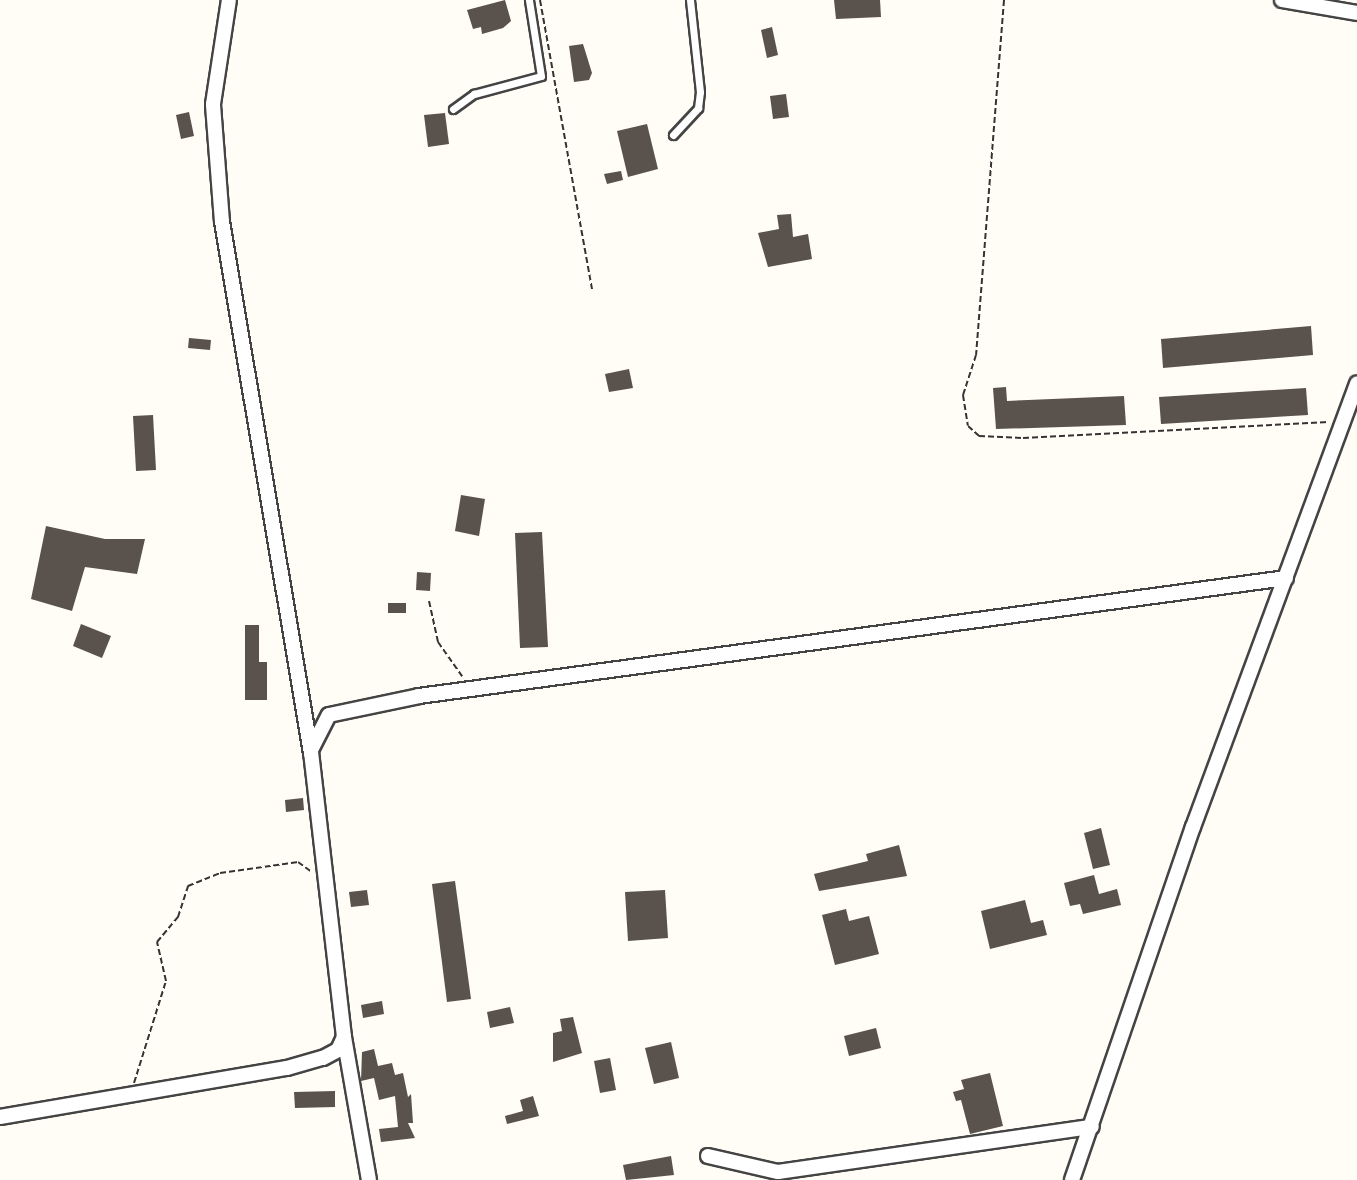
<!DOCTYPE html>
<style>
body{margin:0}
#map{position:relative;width:1357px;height:1180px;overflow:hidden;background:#fffdf5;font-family:"Roboto Serif",serif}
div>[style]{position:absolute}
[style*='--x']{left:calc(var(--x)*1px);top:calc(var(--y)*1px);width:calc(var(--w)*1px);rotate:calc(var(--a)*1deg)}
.building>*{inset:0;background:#5a524d}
.path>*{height:2px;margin-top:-1px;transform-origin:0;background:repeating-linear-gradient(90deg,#333 0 6px,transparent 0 9px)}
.roads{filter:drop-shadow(2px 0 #444) drop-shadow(-2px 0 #444) drop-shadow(0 2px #444) drop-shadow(0 -2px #444)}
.service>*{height:7px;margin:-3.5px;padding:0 3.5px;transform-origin:3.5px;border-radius:3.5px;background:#fff}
.minor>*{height:14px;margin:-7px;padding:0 7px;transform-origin:7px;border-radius:7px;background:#fff}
span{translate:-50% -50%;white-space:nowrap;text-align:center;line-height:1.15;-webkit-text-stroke:6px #fff;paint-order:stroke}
</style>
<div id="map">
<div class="building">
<div style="clip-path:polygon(505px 0,511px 21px,503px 28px,482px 34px,481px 27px,473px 29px,467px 10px)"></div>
<div style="clip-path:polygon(834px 0,880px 0,881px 17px,836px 19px)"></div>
<div style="clip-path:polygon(772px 27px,778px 55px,767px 58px,761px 30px)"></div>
<div style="clip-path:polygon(583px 44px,592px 73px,589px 80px,574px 82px,569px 46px)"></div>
<div style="clip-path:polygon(786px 94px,789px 117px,773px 119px,770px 96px)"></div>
<div style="clip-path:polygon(189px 112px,194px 136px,181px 139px,176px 115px)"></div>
<div style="clip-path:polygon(445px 113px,449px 144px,428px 147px,424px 115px)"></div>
<div style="clip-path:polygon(647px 124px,658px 169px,628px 177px,617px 131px)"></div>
<div style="clip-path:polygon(621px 171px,623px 180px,607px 184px,604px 174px)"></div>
<div style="clip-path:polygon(791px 214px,793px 237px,808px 234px,812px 259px,768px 267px,758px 233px,779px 229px,777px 215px)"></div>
<div style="clip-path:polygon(1311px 326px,1313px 355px,1163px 368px,1161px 339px)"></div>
<div style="clip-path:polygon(189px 338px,211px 340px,210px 350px,188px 348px)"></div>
<div style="clip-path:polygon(629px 369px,633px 388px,609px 392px,605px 374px)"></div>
<div style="clip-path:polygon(1006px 387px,1007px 401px,1124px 396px,1126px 425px,996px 429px,993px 388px)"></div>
<div style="clip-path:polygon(1306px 388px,1308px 415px,1161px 424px,1159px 397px)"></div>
<div style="clip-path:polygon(153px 415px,156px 470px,136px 471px,133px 416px)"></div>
<div style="clip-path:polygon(461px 495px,485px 499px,479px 536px,455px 531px)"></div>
<div style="clip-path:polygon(46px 526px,105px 539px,145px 539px,137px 574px,85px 567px,72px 611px,31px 599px)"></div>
<div style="clip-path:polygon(542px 532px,548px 647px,520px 648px,515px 533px)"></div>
<div style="clip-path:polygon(417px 572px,431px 573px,430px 591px,416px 590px)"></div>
<div style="clip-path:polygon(388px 603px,406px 603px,406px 613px,388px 613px)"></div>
<div style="clip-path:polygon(81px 624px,111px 636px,102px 658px,73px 646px)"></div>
<div style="clip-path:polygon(245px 625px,259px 625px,259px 662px,267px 662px,267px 700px,245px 700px)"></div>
<div style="clip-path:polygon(303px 798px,304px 810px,286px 812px,285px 800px)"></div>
<div style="clip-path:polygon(1101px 828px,1110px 865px,1093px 869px,1084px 833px)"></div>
<div style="clip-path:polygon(899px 845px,907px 876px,819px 891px,814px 874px,868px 861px,866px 854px)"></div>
<div style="clip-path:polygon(1094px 875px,1099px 894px,1117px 889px,1121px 905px,1083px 914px,1080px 904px,1070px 906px,1064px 883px)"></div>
<div style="clip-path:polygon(455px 881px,471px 999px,447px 1002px,432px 884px)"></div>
<div style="clip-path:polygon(367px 890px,369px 905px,351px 907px,349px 892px)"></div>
<div style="clip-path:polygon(665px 890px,668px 938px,628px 941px,625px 892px)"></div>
<div style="clip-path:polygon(1025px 900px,1031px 923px,1043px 920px,1047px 935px,990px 949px,981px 911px)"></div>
<div style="clip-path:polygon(846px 909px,849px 921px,869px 916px,879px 954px,835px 965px,822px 915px)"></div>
<div style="clip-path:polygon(382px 1001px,384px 1014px,363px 1018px,361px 1005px)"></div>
<div style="clip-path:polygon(510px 1007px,514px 1023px,490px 1028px,487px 1012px)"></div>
<div style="clip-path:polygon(573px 1017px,582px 1053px,553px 1062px,553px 1033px,562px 1031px,560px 1019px)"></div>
<div style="clip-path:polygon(876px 1028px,881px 1048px,849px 1056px,844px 1036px)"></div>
<div style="clip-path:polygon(671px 1042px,679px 1078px,654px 1084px,645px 1048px)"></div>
<div style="clip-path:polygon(374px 1049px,378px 1066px,392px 1063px,395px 1075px,403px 1073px,408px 1097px,411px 1094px,413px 1123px,408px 1123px,415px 1138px,381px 1142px,379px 1129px,398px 1127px,395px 1096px,379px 1100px,374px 1078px,361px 1081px,362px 1052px)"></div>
<div style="clip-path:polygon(610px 1058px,616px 1090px,600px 1093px,594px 1061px)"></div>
<div style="clip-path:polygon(990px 1073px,1003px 1126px,970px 1134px,961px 1100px,956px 1101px,953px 1092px,964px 1089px,961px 1080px)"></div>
<div style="clip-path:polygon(335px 1091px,335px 1107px,295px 1108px,294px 1092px)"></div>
<div style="clip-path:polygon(533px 1096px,539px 1116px,507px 1124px,505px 1116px,523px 1111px,520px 1100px)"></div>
<div style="clip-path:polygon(671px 1156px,674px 1175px,626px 1180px,623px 1165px)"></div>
</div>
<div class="path">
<div style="--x:540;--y:0;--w:295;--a:79.8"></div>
<div style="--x:1004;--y:0;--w:356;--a:94.5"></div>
<div style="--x:976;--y:355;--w:42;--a:108"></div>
<div style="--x:963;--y:395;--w:31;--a:81"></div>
<div style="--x:968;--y:426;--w:15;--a:42"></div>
<div style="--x:979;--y:436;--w:44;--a:2.6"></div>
<div style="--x:1023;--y:438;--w:306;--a:-3"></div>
<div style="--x:429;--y:601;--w:42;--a:77.6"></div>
<div style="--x:438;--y:642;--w:42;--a:54.8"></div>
<div style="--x:134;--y:1083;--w:107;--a:-72.6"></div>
<div style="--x:166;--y:981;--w:40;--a:-103"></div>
<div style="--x:157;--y:942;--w:33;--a:-50"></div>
<div style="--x:178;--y:917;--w:33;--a:-72"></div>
<div style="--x:188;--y:886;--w:35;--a:-22"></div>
<div style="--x:220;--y:873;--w:79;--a:-8"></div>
<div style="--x:298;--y:862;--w:17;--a:36"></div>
</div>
<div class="roads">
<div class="service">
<div style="--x:453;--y:109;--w:26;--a:-36"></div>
<div style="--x:474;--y:94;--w:69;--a:-15"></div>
<div style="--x:541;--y:76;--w:77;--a:-99"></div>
<div style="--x:673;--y:135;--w:37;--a:-47"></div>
<div style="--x:698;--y:108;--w:16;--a:-83"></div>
<div style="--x:700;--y:92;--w:93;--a:-96.2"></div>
</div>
<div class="minor">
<div style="--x:1282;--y:0;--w:76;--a:9.8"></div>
<div style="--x:312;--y:748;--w:37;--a:-63"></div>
<div style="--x:329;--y:715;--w:92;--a:-11.9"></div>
<div style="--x:419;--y:696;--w:875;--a:-7.75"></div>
<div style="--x:344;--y:1037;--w:145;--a:80.1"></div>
<div style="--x:0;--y:1117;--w:291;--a:-9.7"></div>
<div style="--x:287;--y:1068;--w:37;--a:-16"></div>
<div style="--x:323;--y:1058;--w:17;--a:-28"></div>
<div style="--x:338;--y:1050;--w:14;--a:-65"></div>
<div style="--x:344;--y:1037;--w:286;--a:-96.6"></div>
<div style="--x:311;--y:753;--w:538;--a:-99.51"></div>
<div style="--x:222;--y:222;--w:118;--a:-94.4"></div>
<div style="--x:213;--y:104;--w:105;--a:-81.3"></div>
<div style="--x:708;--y:1156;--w:72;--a:12.9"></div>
<div style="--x:778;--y:1172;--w:317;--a:-8.2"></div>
<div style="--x:1072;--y:1180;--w:373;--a:-71.1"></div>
<div style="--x:1193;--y:827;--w:473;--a:-69.7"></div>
</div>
</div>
</div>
